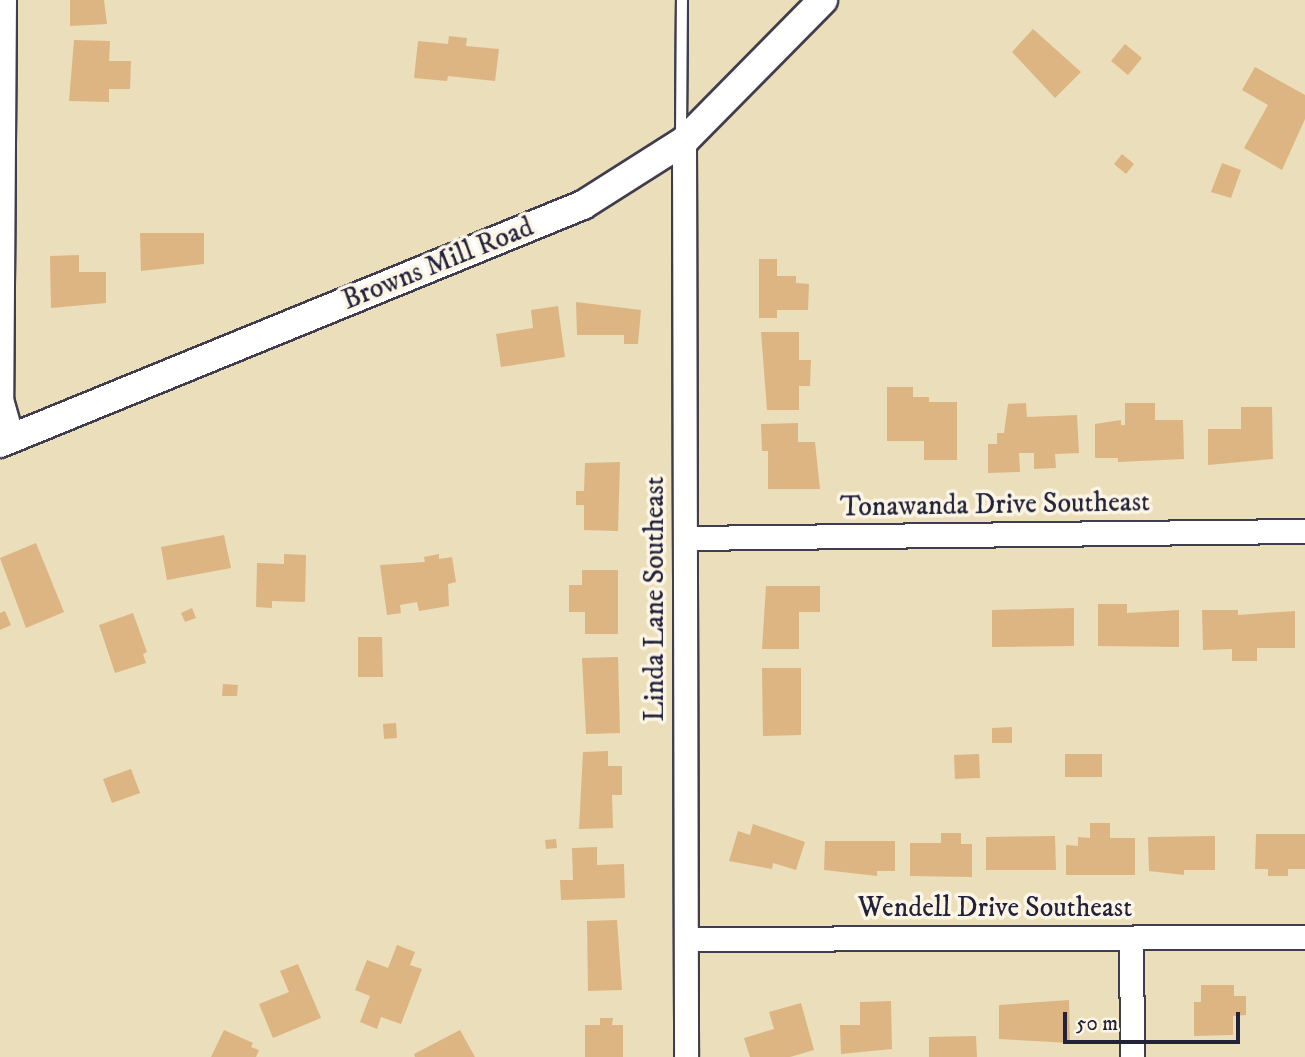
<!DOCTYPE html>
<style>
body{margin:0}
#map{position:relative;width:1305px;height:1057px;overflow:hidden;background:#ebdeba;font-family:"IM FELL DW Pica",serif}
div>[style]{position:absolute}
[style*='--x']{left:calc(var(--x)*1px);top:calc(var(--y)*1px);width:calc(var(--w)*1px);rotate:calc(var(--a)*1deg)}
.building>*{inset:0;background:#ddb583}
.roads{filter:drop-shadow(2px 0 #403e4e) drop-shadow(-2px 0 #403e4e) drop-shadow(0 2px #403e4e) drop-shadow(0 -2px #403e4e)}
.service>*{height:10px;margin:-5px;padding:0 5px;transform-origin:5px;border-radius:5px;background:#fff}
.minor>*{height:23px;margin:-11.5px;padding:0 11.5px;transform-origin:11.5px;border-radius:11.5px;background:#fff}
.tertiary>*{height:28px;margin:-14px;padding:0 14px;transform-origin:14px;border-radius:14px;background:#fff}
span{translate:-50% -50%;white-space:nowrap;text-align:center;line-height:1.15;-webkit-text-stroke:7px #fcf5e5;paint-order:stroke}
.street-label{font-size:28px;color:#22223b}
.scale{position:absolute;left:1063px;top:1012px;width:177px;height:32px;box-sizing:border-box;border:4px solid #22223b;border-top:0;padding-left:9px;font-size:21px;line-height:24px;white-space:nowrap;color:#22223b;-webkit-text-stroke:5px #fcf5e5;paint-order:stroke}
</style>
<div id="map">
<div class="building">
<div style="clip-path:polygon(70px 0,104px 0,107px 24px,70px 26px)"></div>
<div style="clip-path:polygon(1033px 29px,1081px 72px,1055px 98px,1012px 52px)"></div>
<div style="clip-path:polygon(449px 36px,467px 38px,466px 46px,499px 49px,495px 81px,448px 76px,447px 81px,414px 78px,418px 41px,448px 44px)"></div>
<div style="clip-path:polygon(74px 40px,110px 41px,109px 61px,131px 61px,130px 89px,109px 89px,109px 102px,69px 101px)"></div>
<div style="clip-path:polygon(1125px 44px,1142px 58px,1128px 75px,1111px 61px)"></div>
<div style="clip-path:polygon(1255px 67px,1305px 95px,1305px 119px,1282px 170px,1244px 148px,1268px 105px,1242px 90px)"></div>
<div style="clip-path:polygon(1122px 154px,1134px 164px,1126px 174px,1114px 164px)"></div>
<div style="clip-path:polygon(1222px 163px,1241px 170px,1231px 198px,1211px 192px)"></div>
<div style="clip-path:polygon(140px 233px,204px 233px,204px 264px,141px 271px)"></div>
<div style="clip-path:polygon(79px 255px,79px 272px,106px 272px,106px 303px,51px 308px,50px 256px)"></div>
<div style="clip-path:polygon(759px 259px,777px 259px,777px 276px,796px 276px,796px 283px,809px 284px,808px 310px,777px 310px,777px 318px,759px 318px)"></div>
<div style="clip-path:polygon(576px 302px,641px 310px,638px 344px,624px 344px,624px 335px,577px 335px)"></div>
<div style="clip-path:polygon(558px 306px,565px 357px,501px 367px,496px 334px,533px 328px,531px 310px)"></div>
<div style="clip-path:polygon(761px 332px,799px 332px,799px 360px,811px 360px,810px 386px,799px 386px,799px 410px,767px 410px)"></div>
<div style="clip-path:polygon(887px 387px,913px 387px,913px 397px,929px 397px,929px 402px,957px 402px,957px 460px,924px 460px,924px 441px,887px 441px)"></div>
<div style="clip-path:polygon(1026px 403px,1027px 417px,1077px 415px,1079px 453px,1055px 454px,1056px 468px,1034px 469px,1034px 453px,1019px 453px,1020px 472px,988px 473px,988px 444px,997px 444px,997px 433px,1004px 433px,1008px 404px)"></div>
<div style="clip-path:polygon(1125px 403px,1155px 403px,1155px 420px,1183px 420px,1184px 459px,1118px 462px,1118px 458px,1095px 458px,1095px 424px,1121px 420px,1121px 425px,1125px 425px)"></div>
<div style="clip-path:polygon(1241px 407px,1272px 407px,1273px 459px,1208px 465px,1208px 429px,1241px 429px)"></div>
<div style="clip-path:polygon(798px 423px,798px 442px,815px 442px,820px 489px,768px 489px,768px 451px,762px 451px,761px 424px)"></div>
<div style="clip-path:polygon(620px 462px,618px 531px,584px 530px,584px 505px,576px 505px,576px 491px,584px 491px,585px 463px)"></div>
<div style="clip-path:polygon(224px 535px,231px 568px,167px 580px,161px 547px)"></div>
<div style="clip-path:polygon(36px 543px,64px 612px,26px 628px,0 558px)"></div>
<div style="clip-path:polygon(284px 554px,306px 555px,305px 602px,272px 601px,272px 608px,256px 607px,257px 563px,284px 564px)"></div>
<div style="clip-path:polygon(439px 554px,439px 559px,452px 557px,456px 582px,448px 584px,449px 606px,419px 611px,417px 602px,400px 605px,401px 613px,387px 615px,380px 565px,425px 562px,424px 557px)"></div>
<div style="clip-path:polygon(582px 570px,618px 570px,618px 634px,585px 634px,585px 612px,569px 612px,569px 585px,582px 585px)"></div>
<div style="clip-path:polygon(766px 586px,820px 586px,820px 612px,799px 612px,799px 649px,762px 649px)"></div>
<div style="clip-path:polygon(1098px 604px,1127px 604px,1127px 613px,1179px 610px,1179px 647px,1098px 646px)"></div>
<div style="clip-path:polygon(192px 608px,196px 618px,185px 622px,181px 613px)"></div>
<div style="clip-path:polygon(1074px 608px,1074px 646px,992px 647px,992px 610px)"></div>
<div style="clip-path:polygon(1202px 610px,1238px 610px,1238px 615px,1295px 611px,1295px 648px,1257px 648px,1257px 661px,1232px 661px,1232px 649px,1203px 650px)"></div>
<div style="clip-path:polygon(5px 611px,11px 625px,0 630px,0 613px)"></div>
<div style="clip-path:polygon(133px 613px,147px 652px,143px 654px,146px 663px,115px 673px,99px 625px)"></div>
<div style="clip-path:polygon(358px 637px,382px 637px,383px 677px,358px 677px)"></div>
<div style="clip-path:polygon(618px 657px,620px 733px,586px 734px,582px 658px)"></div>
<div style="clip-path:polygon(762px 668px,801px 668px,801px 735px,763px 736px)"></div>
<div style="clip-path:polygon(223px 684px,238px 685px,237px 696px,222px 696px)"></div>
<div style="clip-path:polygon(396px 723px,397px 738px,384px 739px,383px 724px)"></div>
<div style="clip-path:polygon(1012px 727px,1012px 743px,992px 743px,992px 728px)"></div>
<div style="clip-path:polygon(608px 751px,608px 766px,622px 766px,622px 795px,612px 795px,613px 828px,579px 829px,583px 752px)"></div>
<div style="clip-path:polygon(979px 754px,980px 778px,955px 779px,954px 755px)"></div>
<div style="clip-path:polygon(1065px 754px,1102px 754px,1102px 777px,1065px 777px)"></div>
<div style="clip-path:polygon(131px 769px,140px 793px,112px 803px,103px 779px)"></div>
<div style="clip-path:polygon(1090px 823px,1110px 823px,1110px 838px,1135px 838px,1135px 875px,1066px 875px,1066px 845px,1078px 846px,1078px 837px,1090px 838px)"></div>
<div style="clip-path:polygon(753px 824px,805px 842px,796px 870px,773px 863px,772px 869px,729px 861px,738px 831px,750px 835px)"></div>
<div style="clip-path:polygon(941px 833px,961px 833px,961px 844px,972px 844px,972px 877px,910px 876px,910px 843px,941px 843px)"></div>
<div style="clip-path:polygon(1256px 834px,1305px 834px,1305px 869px,1288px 869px,1288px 876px,1268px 876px,1268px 869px,1255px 869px)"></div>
<div style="clip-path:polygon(1055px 836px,1056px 870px,986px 870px,986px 837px)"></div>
<div style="clip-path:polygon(1215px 836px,1215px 870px,1184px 870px,1184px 875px,1149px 871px,1148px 837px)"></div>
<div style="clip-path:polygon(556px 839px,557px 848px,546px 849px,545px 840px)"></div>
<div style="clip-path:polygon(825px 841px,895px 841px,895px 871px,877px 871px,877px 876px,824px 870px)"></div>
<div style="clip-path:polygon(597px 847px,597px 865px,624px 864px,625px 898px,561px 900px,560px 880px,573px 880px,572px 848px)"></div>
<div style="clip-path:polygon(617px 920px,622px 990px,588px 991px,587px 921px)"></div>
<div style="clip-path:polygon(397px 945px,415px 952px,410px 965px,422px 969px,401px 1024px,381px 1017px,377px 1029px,360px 1022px,370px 996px,355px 990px,367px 960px,388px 968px)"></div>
<div style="clip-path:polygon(298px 964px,321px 1018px,273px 1038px,259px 1004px,289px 992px,280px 971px)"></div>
<div style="clip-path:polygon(1201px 985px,1234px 985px,1234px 996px,1246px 996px,1246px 1015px,1233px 1016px,1233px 1035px,1194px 1036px,1194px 1002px,1201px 1002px)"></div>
<div style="clip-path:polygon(1069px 1000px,1070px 1043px,999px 1039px,999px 1005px)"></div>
<div style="clip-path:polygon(891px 1001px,892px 1049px,841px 1054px,840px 1025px,860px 1025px,860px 1002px)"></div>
<div style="clip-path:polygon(801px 1003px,814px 1050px,790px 1057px,750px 1057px,744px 1038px,774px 1029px,769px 1012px)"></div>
<div style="clip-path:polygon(600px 1018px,613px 1018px,612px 1025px,623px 1025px,623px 1057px,585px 1057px,585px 1025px,600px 1025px)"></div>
<div style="clip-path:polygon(224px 1030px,253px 1043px,251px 1047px,259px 1050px,256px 1057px,211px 1057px)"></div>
<div style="clip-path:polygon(460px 1030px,475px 1057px,415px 1057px,414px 1054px)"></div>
<div style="clip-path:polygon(976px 1036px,977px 1057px,929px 1057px,929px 1037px)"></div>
</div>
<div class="roads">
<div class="service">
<div style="--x:681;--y:136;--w:136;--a:-89.6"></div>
</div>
<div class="minor">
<div style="--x:4;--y:0;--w:399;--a:90.4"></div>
<div style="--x:1;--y:399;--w:41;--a:74.2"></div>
<div style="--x:684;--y:141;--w:916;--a:89.87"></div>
<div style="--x:685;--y:538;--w:620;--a:-0.65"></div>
<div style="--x:1131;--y:938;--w:119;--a:89.5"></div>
<div style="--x:686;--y:939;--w:619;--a:-0.19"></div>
</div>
<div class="tertiary">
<div style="--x:0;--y:443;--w:630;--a:-22.21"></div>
<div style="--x:583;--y:205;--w:120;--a:-32.4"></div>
<div style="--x:684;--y:141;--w:198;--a:-45.4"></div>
</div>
</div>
<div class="street-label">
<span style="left:438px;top:264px;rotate:-22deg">Browns Mill Road</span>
<span style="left:995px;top:505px;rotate:-1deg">Tonawanda Drive Southeast</span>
<span style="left:655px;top:599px;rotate:-90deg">Linda Lane Southeast</span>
<span style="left:995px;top:908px">Wendell Drive Southeast</span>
</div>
<div class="scale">50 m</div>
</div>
